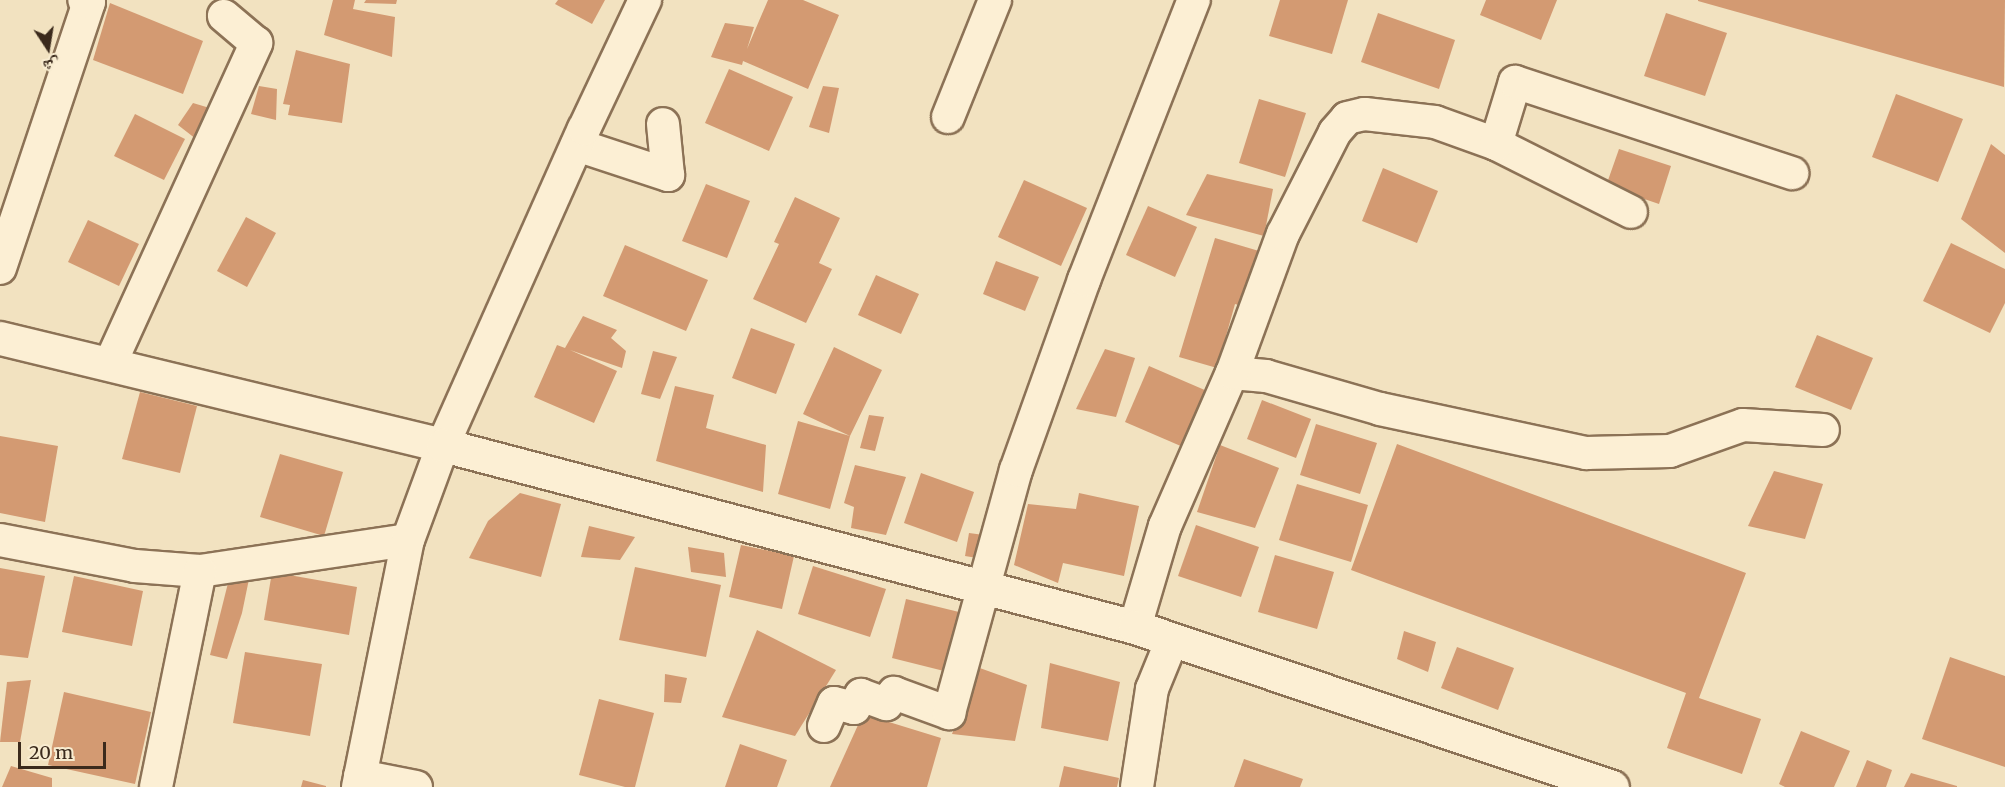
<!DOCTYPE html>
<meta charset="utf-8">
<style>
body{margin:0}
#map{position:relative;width:2005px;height:787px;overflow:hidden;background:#f2e2c0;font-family:Merriweather,"Noto Naskh Arabic",serif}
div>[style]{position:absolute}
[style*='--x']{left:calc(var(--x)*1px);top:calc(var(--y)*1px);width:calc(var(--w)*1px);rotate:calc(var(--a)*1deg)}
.building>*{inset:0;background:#d39a72}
.roads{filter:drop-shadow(2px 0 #8c7256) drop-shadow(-2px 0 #8c7256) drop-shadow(0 2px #8c7256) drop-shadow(0 -2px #8c7256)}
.minor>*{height:32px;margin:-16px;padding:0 16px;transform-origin:16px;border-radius:16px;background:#fcefd4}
.secondary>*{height:33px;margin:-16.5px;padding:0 16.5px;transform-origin:16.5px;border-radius:16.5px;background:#fcefd4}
span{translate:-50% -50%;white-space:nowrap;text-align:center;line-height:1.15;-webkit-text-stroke:4.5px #f8ecd0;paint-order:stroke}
.north{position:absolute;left:18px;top:18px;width:60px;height:60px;-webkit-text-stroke:4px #f8ecd0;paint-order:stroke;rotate:168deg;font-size:16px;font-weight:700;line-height:24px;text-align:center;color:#3b2a1c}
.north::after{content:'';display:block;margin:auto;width:21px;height:27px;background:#3b2a1c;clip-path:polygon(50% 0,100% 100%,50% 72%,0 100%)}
.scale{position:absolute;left:18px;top:742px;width:88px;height:27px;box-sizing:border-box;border:3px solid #3b2a1c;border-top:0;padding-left:8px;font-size:18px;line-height:21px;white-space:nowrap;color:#3b2a1c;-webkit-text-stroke:4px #f8ecd0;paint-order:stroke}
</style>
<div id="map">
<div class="building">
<div style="clip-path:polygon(333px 0,355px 0,353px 9px,395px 17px,392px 57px,324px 35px)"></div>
<div style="clip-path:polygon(366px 0,397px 0,396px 4px,364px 3px)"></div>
<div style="clip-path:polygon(558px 0,605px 0,592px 24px,555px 4px)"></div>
<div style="clip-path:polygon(768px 0,803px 0,839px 15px,808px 89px,743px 61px,742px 65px,711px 57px,725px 23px,754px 27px,747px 49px)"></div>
<div style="clip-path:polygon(1280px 0,1348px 0,1332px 54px,1269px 36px)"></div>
<div style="clip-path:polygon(1486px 0,1557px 0,1541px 40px,1480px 15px)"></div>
<div style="clip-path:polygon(1698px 0,2005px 0,2004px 87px,1698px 1px)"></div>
<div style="clip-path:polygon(110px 3px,203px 41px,183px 94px,93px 60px)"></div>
<div style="clip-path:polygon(1378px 13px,1455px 40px,1439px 89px,1361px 62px)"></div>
<div style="clip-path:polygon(1666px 13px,1727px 33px,1705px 96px,1644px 76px)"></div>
<div style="clip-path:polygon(296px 50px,350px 64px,342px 123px,288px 115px,290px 105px,283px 104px)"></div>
<div style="clip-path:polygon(729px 69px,793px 97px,769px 151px,705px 123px)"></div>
<div style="clip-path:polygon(259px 86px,277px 89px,276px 120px,251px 114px)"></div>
<div style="clip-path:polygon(823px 86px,839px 88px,829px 133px,809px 127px)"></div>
<div style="clip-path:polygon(1896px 94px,1963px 119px,1938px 182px,1872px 157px)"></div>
<div style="clip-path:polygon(1259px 99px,1306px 113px,1285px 177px,1239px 163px)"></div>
<div style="clip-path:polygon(193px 103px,213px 109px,196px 139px,178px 125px)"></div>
<div style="clip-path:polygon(135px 114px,185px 139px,164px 180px,114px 156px)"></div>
<div style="clip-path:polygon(1991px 144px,2005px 155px,2005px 253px,1961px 219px)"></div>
<div style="clip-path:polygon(1619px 149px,1671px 166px,1659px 204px,1606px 186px)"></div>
<div style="clip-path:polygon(1383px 168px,1438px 191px,1417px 243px,1362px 221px)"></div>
<div style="clip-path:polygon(1207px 174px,1273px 189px,1264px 236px,1186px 215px)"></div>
<div style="clip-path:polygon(1024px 180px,1087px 208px,1061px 266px,998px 237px)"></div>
<div style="clip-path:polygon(706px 184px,750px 201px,727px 258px,682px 241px)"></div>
<div style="clip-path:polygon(795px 197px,840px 218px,819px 263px,832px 269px,806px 323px,753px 299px,779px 244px,774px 242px)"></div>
<div style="clip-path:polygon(1148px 206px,1197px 227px,1175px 277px,1126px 255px)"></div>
<div style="clip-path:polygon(246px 217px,276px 233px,247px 287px,217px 271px)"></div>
<div style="clip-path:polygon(88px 220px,139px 244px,119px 286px,68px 262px)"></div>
<div style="clip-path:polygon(1215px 238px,1259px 251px,1242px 306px,1235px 304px,1217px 368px,1179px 357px)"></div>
<div style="clip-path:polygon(1951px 243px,2005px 269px,2005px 303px,1990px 333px,1923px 301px)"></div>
<div style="clip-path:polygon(625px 245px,708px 280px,686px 331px,603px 296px)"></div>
<div style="clip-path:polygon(996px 261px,1039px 277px,1025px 311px,983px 294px)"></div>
<div style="clip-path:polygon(876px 275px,919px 294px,901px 334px,858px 315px)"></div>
<div style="clip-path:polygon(583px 316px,617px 330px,611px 338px,626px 351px,622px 368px,570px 350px,617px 371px,594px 423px,534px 397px,557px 345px,565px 348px)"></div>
<div style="clip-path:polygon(751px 328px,795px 344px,776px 394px,732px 378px)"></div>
<div style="clip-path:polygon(1817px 335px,1873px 358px,1851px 410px,1795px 387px)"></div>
<div style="clip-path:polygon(834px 347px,882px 370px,850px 436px,830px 509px,778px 494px,798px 421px,850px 436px,803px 414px)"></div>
<div style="clip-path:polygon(1105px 349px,1135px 358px,1116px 417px,1076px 409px)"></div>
<div style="clip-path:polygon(653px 351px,677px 357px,660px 399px,641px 394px)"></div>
<div style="clip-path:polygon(1149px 366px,1214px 394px,1190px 450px,1125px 422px)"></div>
<div style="clip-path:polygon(675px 386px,714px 395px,706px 428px,766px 445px,763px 492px,656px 461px)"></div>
<div style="clip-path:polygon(140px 392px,197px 406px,180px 473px,122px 459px)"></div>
<div style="clip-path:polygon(1262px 400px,1311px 419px,1296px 458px,1247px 439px)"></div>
<div style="clip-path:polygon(869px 415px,884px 417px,875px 451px,860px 448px)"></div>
<div style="clip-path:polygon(1316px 424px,1377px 443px,1360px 494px,1300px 475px)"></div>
<div style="clip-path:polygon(0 436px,58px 446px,45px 522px,0 513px)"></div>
<div style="clip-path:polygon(1397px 444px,1746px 573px,1699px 698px,1761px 719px,1742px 774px,1667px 748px,1686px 693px,1351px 570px)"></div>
<div style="clip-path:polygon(1220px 445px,1279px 468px,1255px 528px,1197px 512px)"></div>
<div style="clip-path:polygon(280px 454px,343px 472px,324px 536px,260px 517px)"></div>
<div style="clip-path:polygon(855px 465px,906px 477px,886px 535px,851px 528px,854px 507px,844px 503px)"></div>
<div style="clip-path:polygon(1774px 471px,1823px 484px,1805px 539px,1748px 526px)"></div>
<div style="clip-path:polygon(921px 473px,974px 492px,957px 542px,904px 523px)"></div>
<div style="clip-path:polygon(1297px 484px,1368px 505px,1351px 562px,1279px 540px)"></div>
<div style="clip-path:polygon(520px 493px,561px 504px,541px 577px,469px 558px,488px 521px)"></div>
<div style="clip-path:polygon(1079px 493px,1139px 506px,1124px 576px,1063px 563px,1058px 583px,1014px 565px,1028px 504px,1076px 509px)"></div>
<div style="clip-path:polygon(1196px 525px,1259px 547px,1241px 597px,1178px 576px)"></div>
<div style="clip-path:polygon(589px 526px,635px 537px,620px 560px,581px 557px)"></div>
<div style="clip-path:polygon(969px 533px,984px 535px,977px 558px,965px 556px)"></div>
<div style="clip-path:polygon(741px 545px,794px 556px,782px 609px,729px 597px)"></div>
<div style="clip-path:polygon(688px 547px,724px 553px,726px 577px,691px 572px)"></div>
<div style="clip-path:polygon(1275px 555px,1334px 572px,1317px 629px,1258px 612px)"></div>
<div style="clip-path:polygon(813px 566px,886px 589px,870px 637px,798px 614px)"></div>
<div style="clip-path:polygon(635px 567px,721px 585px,706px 657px,619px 640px)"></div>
<div style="clip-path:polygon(0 568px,45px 576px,28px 658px,0 655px)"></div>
<div style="clip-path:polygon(272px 572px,357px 587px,349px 635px,264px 620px)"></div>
<div style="clip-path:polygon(74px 576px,143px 591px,132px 646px,62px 632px)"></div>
<div style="clip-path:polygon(229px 579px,249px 579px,242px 613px,227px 659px,210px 655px)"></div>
<div style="clip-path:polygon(906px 599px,959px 612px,944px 671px,892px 658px)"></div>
<div style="clip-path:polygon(757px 630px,836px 670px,795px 736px,722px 717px)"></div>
<div style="clip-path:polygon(1404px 631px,1436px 642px,1428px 672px,1397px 659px)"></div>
<div style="clip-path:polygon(1457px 647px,1514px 668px,1498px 710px,1441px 688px)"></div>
<div style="clip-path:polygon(245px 652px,322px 664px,310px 736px,233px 723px)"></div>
<div style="clip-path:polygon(1950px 657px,2005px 676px,2005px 767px,1922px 739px)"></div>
<div style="clip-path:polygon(1050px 663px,1120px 682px,1108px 741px,1041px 728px)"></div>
<div style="clip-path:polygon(977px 667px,1027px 685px,1015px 741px,952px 734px)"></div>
<div style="clip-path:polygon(665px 674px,687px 678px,681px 703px,664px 702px)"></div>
<div style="clip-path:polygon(31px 680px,20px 742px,0 742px,7px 682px)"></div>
<div style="clip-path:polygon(64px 692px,151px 712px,135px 784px,48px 765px)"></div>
<div style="clip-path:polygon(599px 699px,654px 713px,635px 787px,625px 787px,579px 775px)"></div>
<div style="clip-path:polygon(863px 714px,941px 738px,927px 787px,830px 787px)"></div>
<div style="clip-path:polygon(1801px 731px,1850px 751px,1834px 787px,1785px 787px,1779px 784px)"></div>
<div style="clip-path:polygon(740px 744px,787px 760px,777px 787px,725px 787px)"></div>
<div style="clip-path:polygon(1244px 759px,1303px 779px,1300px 787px,1234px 787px)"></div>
<div style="clip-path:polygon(1867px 760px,1892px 770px,1886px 787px,1856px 787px)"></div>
<div style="clip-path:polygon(11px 766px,52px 778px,52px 787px,2px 787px)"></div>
<div style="clip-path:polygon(1064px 766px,1119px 778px,1117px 787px,1059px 787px)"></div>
<div style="clip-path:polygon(1911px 773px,1957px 786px,1957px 787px,1904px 787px)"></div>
<div style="clip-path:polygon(303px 780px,326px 786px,326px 787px,301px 787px)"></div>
</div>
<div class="roads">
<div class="minor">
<div style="--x:948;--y:117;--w:126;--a:-68.1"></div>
<div style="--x:1496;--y:144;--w:151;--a:26.7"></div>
<div style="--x:577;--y:145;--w:96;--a:18.2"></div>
<div style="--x:668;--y:175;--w:51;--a:-95.6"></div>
<div style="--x:0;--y:268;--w:280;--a:-71.5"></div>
<div style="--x:89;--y:2;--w:5;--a:-158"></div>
<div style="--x:110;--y:364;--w:353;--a:-65.5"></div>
<div style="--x:256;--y:43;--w:42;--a:-139.8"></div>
<div style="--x:1232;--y:373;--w:34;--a:5"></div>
<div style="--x:1266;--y:376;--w:119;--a:16.1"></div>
<div style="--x:1380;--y:409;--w:211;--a:12.1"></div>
<div style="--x:1586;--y:453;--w:84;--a:-1.4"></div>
<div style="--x:1670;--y:451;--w:77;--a:-19.6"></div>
<div style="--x:1743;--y:425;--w:80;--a:3.6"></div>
<div style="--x:0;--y:540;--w:137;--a:10.9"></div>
<div style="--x:135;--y:566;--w:65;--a:4.4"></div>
<div style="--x:200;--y:571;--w:210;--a:-8.5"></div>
<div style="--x:1135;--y:627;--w:105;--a:-73.5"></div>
<div style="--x:1165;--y:526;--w:167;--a:-66.4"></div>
<div style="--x:1232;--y:373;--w:148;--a:-69.9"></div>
<div style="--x:1283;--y:234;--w:114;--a:-63"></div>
<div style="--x:1335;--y:132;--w:18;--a:-49"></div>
<div style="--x:1347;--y:118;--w:18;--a:-13"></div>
<div style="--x:1365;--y:114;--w:70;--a:6.5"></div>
<div style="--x:1435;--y:122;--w:65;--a:19.8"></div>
<div style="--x:1496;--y:144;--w:65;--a:-73"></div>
<div style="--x:1515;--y:82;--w:292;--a:18.2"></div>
<div style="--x:824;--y:726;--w:25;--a:-67"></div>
<div style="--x:834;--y:703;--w:21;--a:14"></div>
<div style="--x:854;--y:708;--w:15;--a:-62"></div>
<div style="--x:861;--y:695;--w:27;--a:20"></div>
<div style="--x:886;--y:704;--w:14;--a:-54"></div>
<div style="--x:894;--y:693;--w:59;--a:20"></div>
<div style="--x:949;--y:713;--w:252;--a:-74.6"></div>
<div style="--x:1016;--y:470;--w:202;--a:-70.3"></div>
<div style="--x:1084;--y:280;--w:301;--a:-68.6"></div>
<div style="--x:360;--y:776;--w:57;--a:11.1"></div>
<div style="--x:156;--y:787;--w:220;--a:-78.5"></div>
<div style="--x:358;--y:787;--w:252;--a:-78.6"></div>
<div style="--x:408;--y:540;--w:101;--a:-69.8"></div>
<div style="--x:443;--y:445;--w:346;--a:-66"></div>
<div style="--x:584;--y:129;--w:143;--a:-64.7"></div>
<div style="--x:1137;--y:787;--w:99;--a:-81.3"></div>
<div style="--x:1152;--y:689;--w:53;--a:-67.8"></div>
</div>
<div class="secondary">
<div style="--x:0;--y:338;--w:456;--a:13.6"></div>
<div style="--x:443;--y:445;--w:716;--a:14.74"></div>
<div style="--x:1135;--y:627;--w:503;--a:18.54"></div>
</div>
</div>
<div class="north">ش</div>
<div class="scale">20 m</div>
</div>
